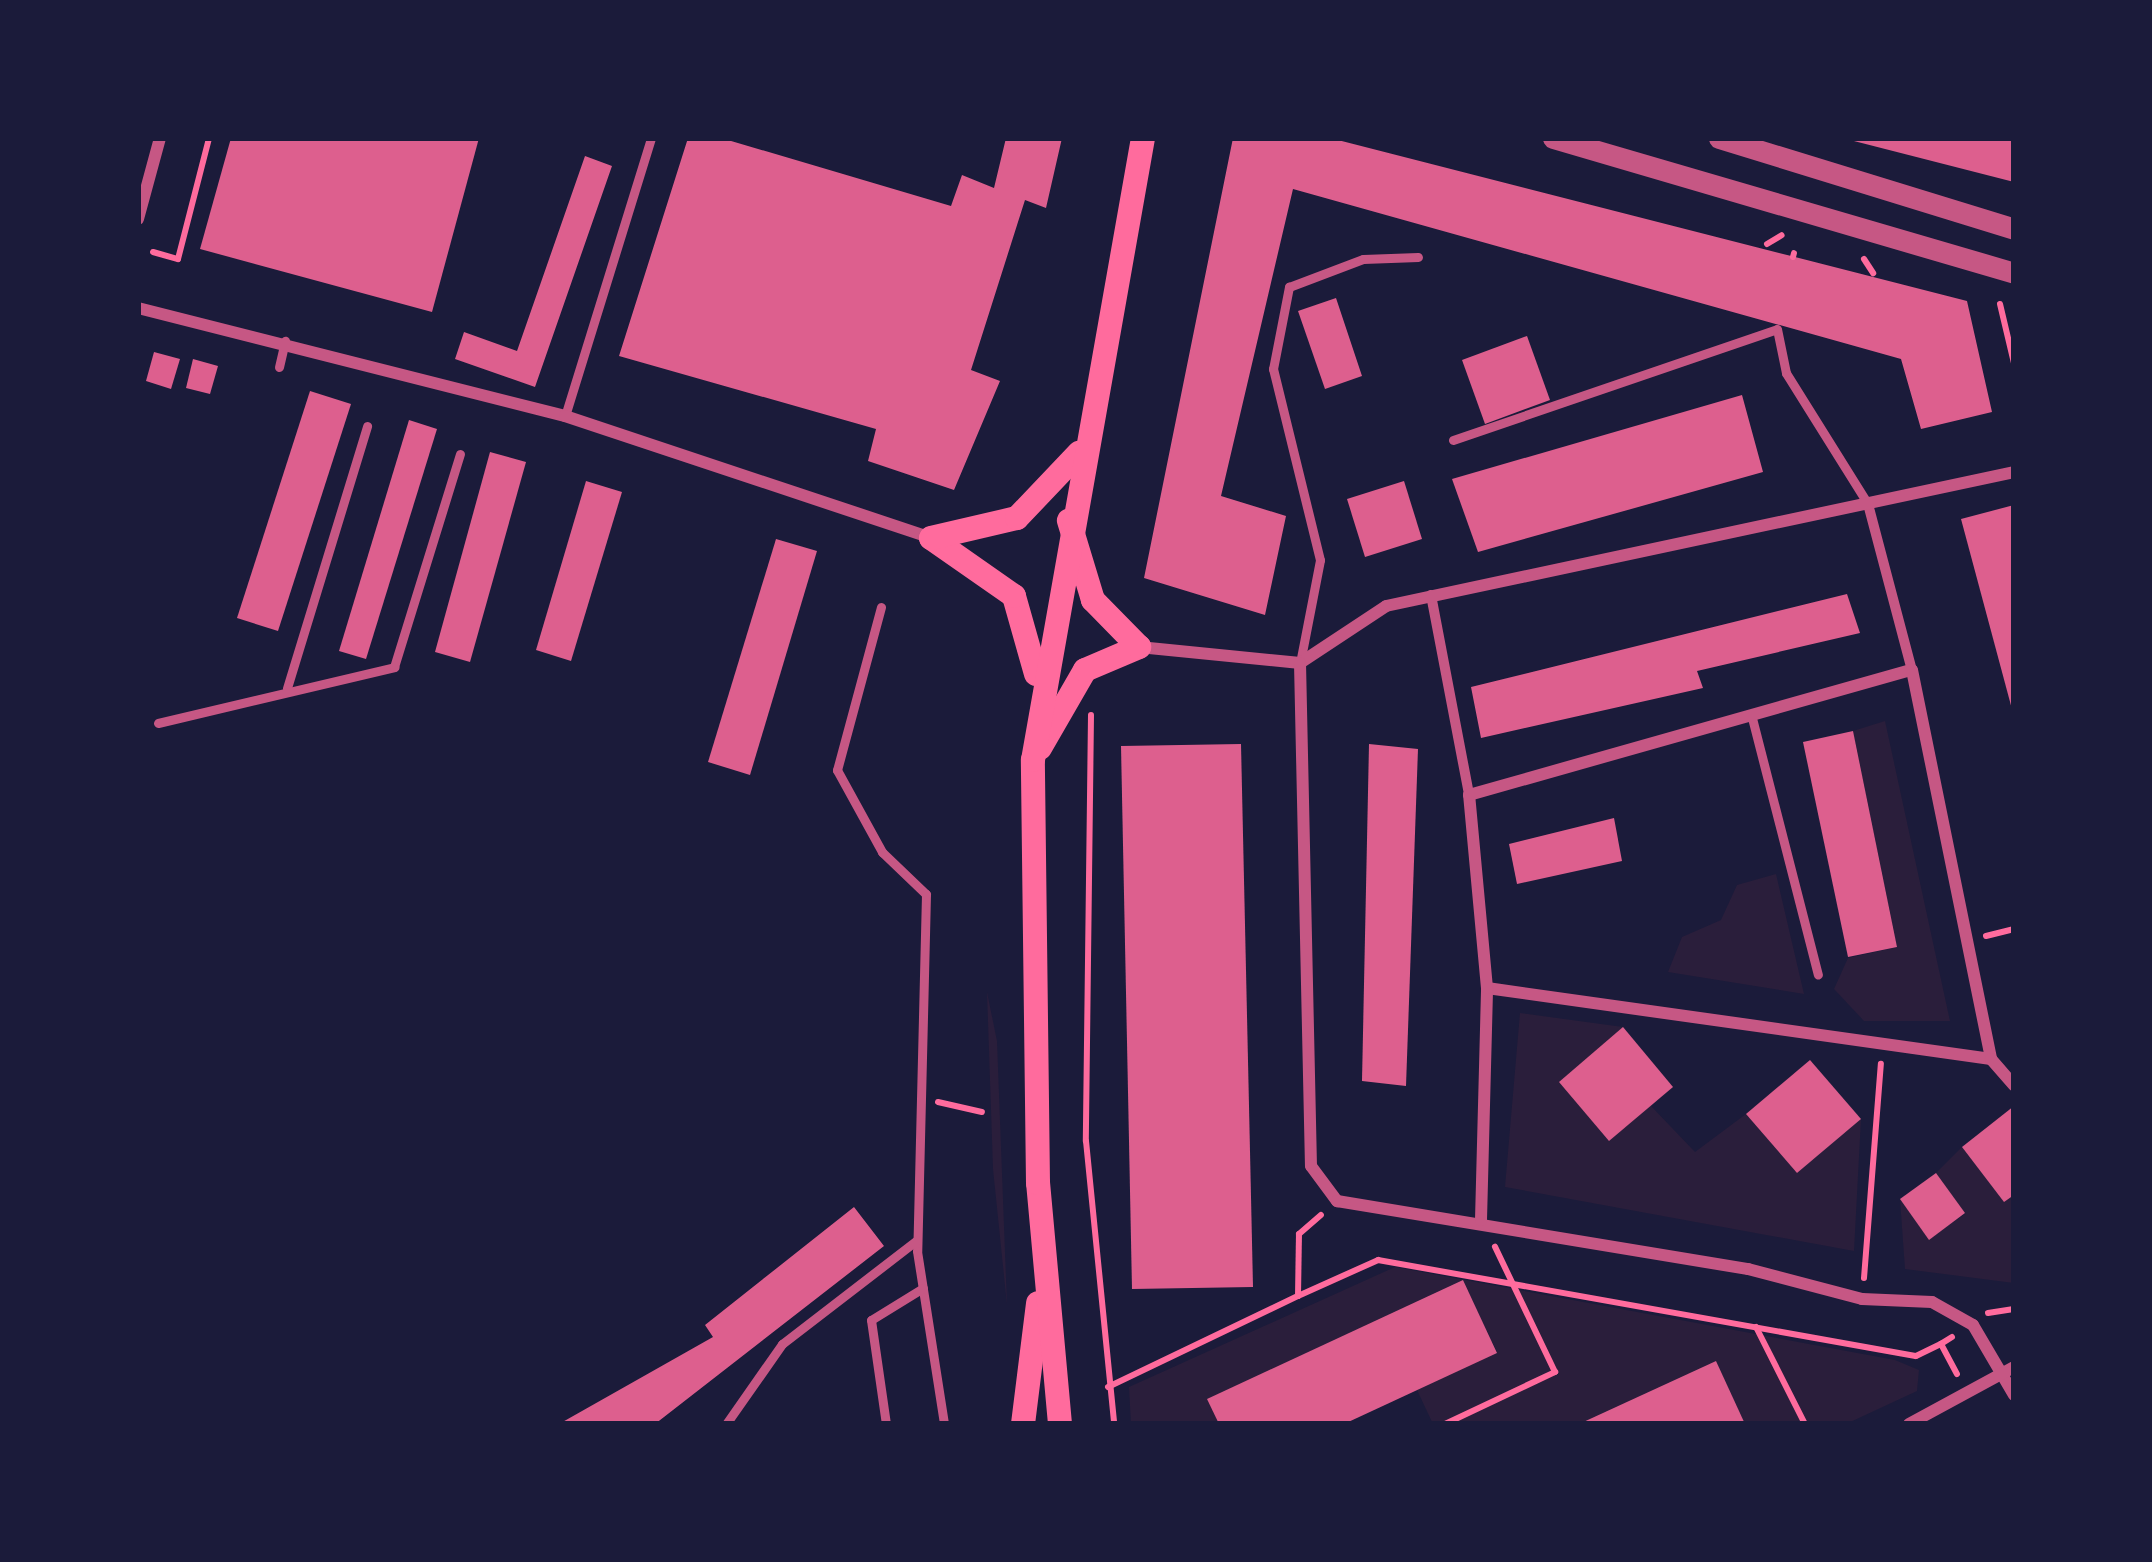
<!DOCTYPE html>
<style>
body{margin:0}
#map{position:relative;width:2152px;height:1562px;overflow:hidden;background:#1b1b3a;font-family:Signika,sans-serif}
div>[style]{position:absolute}
[style*='--x']{left:calc(var(--x)*1px);top:calc(var(--y)*1px);width:calc(var(--w)*1px);rotate:calc(var(--a)*1deg)}
.green>*{inset:0;background:#2a1e3b}
.building>*{inset:0;background:#dd5f8e}
.path>*{height:6px;margin:-3px;padding:0 3px;transform-origin:3px;border-radius:3px;background:#ff6b9d}
.service>*{height:9px;margin:-4.5px;padding:0 4.5px;transform-origin:4.5px;border-radius:4.5px;background:#c65784}
.pedestrian>*{height:10px;margin:-5px;padding:0 5px;transform-origin:5px;border-radius:5px;background:#c65784}
.minor>*{height:12px;margin:-6px;padding:0 6px;transform-origin:6px;border-radius:6px;background:#c65784}
.tertiary>*{height:21px;margin:-10.5px;padding:0 10.5px;transform-origin:10.5px;border-radius:10.5px;background:#c65784}
.secondary>*{height:24px;margin:-12px;padding:0 12px;transform-origin:12px;border-radius:12px;background:#ff6b9d}
span{translate:-50% -50%;white-space:nowrap;text-align:center;line-height:1.15;-webkit-text-stroke:12px #1b1b3a;paint-order:stroke}
.frame{position:absolute;inset:0;border:141px solid #1b1b3a;pointer-events:none}
</style>
<div id="map">
<div class="green">
<div style="clip-path:polygon(1885px 721px,1950px 1021px,1864px 1021px,1834px 989px,1848px 958px,1897px 947px,1853px 731px)"></div>
<div style="clip-path:polygon(1776px 874px,1804px 994px,1668px 972px,1682px 937px,1721px 920px,1737px 885px)"></div>
<div style="clip-path:polygon(987px 992px,997px 1041px,1007px 1305px,993px 1169px)"></div>
<div style="clip-path:polygon(1520px 1013px,1623px 1027px,1651px 1106px,1695px 1152px,1746px 1114px,1797px 1173px,1861px 1119px,1854px 1251px,1505px 1187px)"></div>
<div style="clip-path:polygon(1962px 1147px,2004px 1201px,2014px 1195px,2014px 1283px,1905px 1269px,1900px 1199px,1929px 1239px,1965px 1214px,1936px 1173px)"></div>
<div style="clip-path:polygon(1395px 1267px,1895px 1360px,1919px 1370px,1917px 1391px,1846px 1424px,1745px 1424px,1716px 1361px,1579px 1424px,1433px 1424px,1417px 1390px,1497px 1352px,1463px 1280px,1208px 1399px,1219px 1424px,1131px 1424px,1129px 1387px)"></div>
</div>
<div class="building">
<div style="clip-path:polygon(231px 138px,479px 138px,432px 312px,200px 249px)"></div>
<div style="clip-path:polygon(688px 138px,721px 138px,951px 206px,962px 175px,994px 188px,1006px 138px,1062px 138px,1046px 208px,1025px 200px,971px 370px,1000px 381px,954px 490px,868px 461px,876px 429px,619px 356px)"></div>
<div style="clip-path:polygon(1233px 138px,1330px 138px,1967px 301px,1992px 412px,1921px 429px,1901px 359px,1293px 189px,1221px 496px,1286px 516px,1265px 615px,1144px 578px)"></div>
<div style="clip-path:polygon(1850px 138px,2014px 138px,2014px 182px,1850px 140px)"></div>
<div style="clip-path:polygon(585px 156px,612px 166px,535px 387px,455px 359px,464px 332px,517px 351px)"></div>
<div style="clip-path:polygon(1336px 298px,1362px 376px,1325px 389px,1298px 311px)"></div>
<div style="clip-path:polygon(1527px 336px,1550px 400px,1485px 424px,1462px 360px)"></div>
<div style="clip-path:polygon(154px 352px,180px 359px,171px 389px,146px 381px)"></div>
<div style="clip-path:polygon(193px 359px,218px 366px,210px 394px,186px 388px)"></div>
<div style="clip-path:polygon(310px 391px,351px 404px,278px 631px,237px 618px)"></div>
<div style="clip-path:polygon(1742px 395px,1763px 472px,1478px 552px,1452px 479px)"></div>
<div style="clip-path:polygon(409px 420px,437px 429px,366px 659px,339px 651px)"></div>
<div style="clip-path:polygon(490px 452px,526px 462px,470px 662px,435px 652px)"></div>
<div style="clip-path:polygon(586px 481px,622px 492px,571px 661px,536px 650px)"></div>
<div style="clip-path:polygon(1404px 481px,1422px 539px,1365px 557px,1347px 499px)"></div>
<div style="clip-path:polygon(2014px 505px,2014px 713px,2013px 713px,1961px 519px)"></div>
<div style="clip-path:polygon(776px 539px,817px 551px,750px 775px,708px 762px)"></div>
<div style="clip-path:polygon(1847px 594px,1860px 633px,1697px 671px,1703px 688px,1481px 738px,1471px 687px)"></div>
<div style="clip-path:polygon(1853px 731px,1897px 947px,1848px 957px,1803px 742px)"></div>
<div style="clip-path:polygon(1241px 744px,1253px 1287px,1132px 1289px,1121px 746px)"></div>
<div style="clip-path:polygon(1369px 744px,1418px 749px,1406px 1086px,1362px 1081px)"></div>
<div style="clip-path:polygon(1614px 818px,1622px 861px,1517px 884px,1509px 844px)"></div>
<div style="clip-path:polygon(1623px 1027px,1673px 1087px,1609px 1141px,1559px 1082px)"></div>
<div style="clip-path:polygon(1810px 1060px,1861px 1119px,1797px 1173px,1746px 1114px)"></div>
<div style="clip-path:polygon(2014px 1106px,2014px 1195px,2004px 1202px,1962px 1147px)"></div>
<div style="clip-path:polygon(1936px 1173px,1965px 1213px,1929px 1240px,1900px 1199px)"></div>
<div style="clip-path:polygon(854px 1207px,884px 1246px,655px 1424px,559px 1424px,713px 1337px,705px 1325px)"></div>
<div style="clip-path:polygon(1463px 1280px,1497px 1353px,1344px 1424px,1219px 1424px,1207px 1399px)"></div>
<div style="clip-path:polygon(1716px 1361px,1745px 1424px,1579px 1424px)"></div>
</div>
<div class="path">
<div style="--x:1767;--y:244;--w:17;--a:-31"></div>
<div style="--x:153;--y:252;--w:26;--a:16"></div>
<div style="--x:178;--y:259;--w:125;--a:-75.6"></div>
<div style="--x:1793;--y:257;--w:4;--a:-76"></div>
<div style="--x:1864;--y:259;--w:17;--a:57"></div>
<div style="--x:2000;--y:304;--w:61;--a:76.7"></div>
<div style="--x:1091;--y:715;--w:426;--a:90.7"></div>
<div style="--x:1086;--y:1141;--w:284;--a:84.3"></div>
<div style="--x:1986;--y:936;--w:29;--a:-14"></div>
<div style="--x:938;--y:1102;--w:45;--a:12.8"></div>
<div style="--x:1864;--y:1278;--w:215;--a:-85.5"></div>
<div style="--x:1298;--y:1296;--w:88;--a:-24.2"></div>
<div style="--x:1378;--y:1260;--w:546;--a:10.12"></div>
<div style="--x:1916;--y:1356;--w:28;--a:-26"></div>
<div style="--x:1988;--y:1313;--w:26;--a:-9"></div>
<div style="--x:1756;--y:1327;--w:109;--a:63.2"></div>
<div style="--x:1952;--y:1337;--w:13;--a:148"></div>
<div style="--x:1941;--y:1344;--w:34;--a:62"></div>
<div style="--x:1108;--y:1387;--w:211;--a:-25.6"></div>
<div style="--x:1298;--y:1296;--w:62;--a:-89.1"></div>
<div style="--x:1299;--y:1234;--w:29;--a:-41"></div>
<div style="--x:1445;--y:1424;--w:122;--a:-25.3"></div>
<div style="--x:1555;--y:1372;--w:139;--a:-115.6"></div>
</div>
<div class="service">
<div style="--x:279;--y:367;--w:27;--a:-77"></div>
<div style="--x:565;--y:416;--w:291;--a:-72.8"></div>
<div style="--x:1453;--y:440;--w:342;--a:-18.9"></div>
<div style="--x:1777;--y:329;--w:45;--a:78.4"></div>
<div style="--x:1786;--y:373;--w:155;--a:58"></div>
<div style="--x:881;--y:607;--w:169;--a:105.1"></div>
<div style="--x:837;--y:770;--w:94;--a:61.2"></div>
<div style="--x:882;--y:852;--w:61;--a:43.7"></div>
<div style="--x:926;--y:894;--w:357;--a:91.4"></div>
<div style="--x:917;--y:1251;--w:175;--a:81.1"></div>
<div style="--x:1300;--y:663;--w:105;--a:-79"></div>
<div style="--x:1320;--y:560;--w:197;--a:-103.8"></div>
<div style="--x:1273;--y:369;--w:84;--a:-79"></div>
<div style="--x:1289;--y:287;--w:79;--a:-20.7"></div>
<div style="--x:1363;--y:259;--w:55;--a:-2.1"></div>
<div style="--x:287;--y:688;--w:274;--a:-73"></div>
<div style="--x:1751;--y:714;--w:269;--a:75.6"></div>
<div style="--x:158;--y:723;--w:243;--a:-13.3"></div>
<div style="--x:394;--y:667;--w:223;--a:-72.8"></div>
<div style="--x:726;--y:1424;--w:98;--a:-55"></div>
<div style="--x:782;--y:1344;--w:170;--a:-37.6"></div>
<div style="--x:886;--y:1424;--w:105;--a:-98.2"></div>
<div style="--x:871;--y:1320;--w:61;--a:-31.6"></div>
</div>
<div class="pedestrian">
<div style="--x:1868;--y:504;--w:172;--a:75.2"></div>
<div style="--x:1431;--y:595;--w:204;--a:79.2"></div>
</div>
<div class="minor">
<div style="--x:138;--y:219;--w:84;--a:-74.8"></div>
<div style="--x:138;--y:308;--w:440;--a:14.2"></div>
<div style="--x:565;--y:416;--w:386;--a:18.4"></div>
<div style="--x:1139;--y:647;--w:162;--a:5.7"></div>
<div style="--x:1300;--y:663;--w:103;--a:-33.5"></div>
<div style="--x:1386;--y:606;--w:642;--a:-12.04"></div>
<div style="--x:1300;--y:663;--w:503;--a:88.75"></div>
<div style="--x:1311;--y:1166;--w:44;--a:53.4"></div>
<div style="--x:1337;--y:1201;--w:417;--a:9.4"></div>
<div style="--x:1748;--y:1269;--w:118;--a:14.7"></div>
<div style="--x:1862;--y:1299;--w:70;--a:2.5"></div>
<div style="--x:1932;--y:1302;--w:47;--a:29.3"></div>
<div style="--x:1973;--y:1325;--w:81;--a:59.6"></div>
<div style="--x:1487;--y:988;--w:509;--a:8.02"></div>
<div style="--x:1481;--y:1220;--w:232;--a:-88.5"></div>
<div style="--x:1487;--y:988;--w:194;--a:-95.3"></div>
<div style="--x:1469;--y:795;--w:460;--a:-15.8"></div>
<div style="--x:1912;--y:670;--w:397;--a:78.5"></div>
<div style="--x:1991;--y:1059;--w:35;--a:49"></div>
<div style="--x:1909;--y:1424;--w:119;--a:-28.5"></div>
</div>
<div class="tertiary">
<div style="--x:1553;--y:138;--w:480;--a:16.3"></div>
<div style="--x:1719;--y:138;--w:309;--a:17.1"></div>
</div>
<div class="secondary">
<div style="--x:1036;--y:674;--w:81;--a:-105.8"></div>
<div style="--x:1014;--y:596;--w:101;--a:-145.1"></div>
<div style="--x:931;--y:538;--w:88;--a:-13.1"></div>
<div style="--x:1017;--y:518;--w:90;--a:-46.4"></div>
<div style="--x:1040;--y:748;--w:90;--a:-60"></div>
<div style="--x:1085;--y:670;--w:59;--a:-23.1"></div>
<div style="--x:1139;--y:647;--w:66;--a:-134.4"></div>
<div style="--x:1093;--y:600;--w:83;--a:-106.9"></div>
<div style="--x:1023;--y:1424;--w:122;--a:-82.9"></div>
<div style="--x:1060;--y:1424;--w:242;--a:-95.2"></div>
<div style="--x:1038;--y:1183;--w:423;--a:-90.7"></div>
<div style="--x:1033;--y:760;--w:632;--a:-79.97"></div>
</div>
<div class="frame"></div>
</div>
